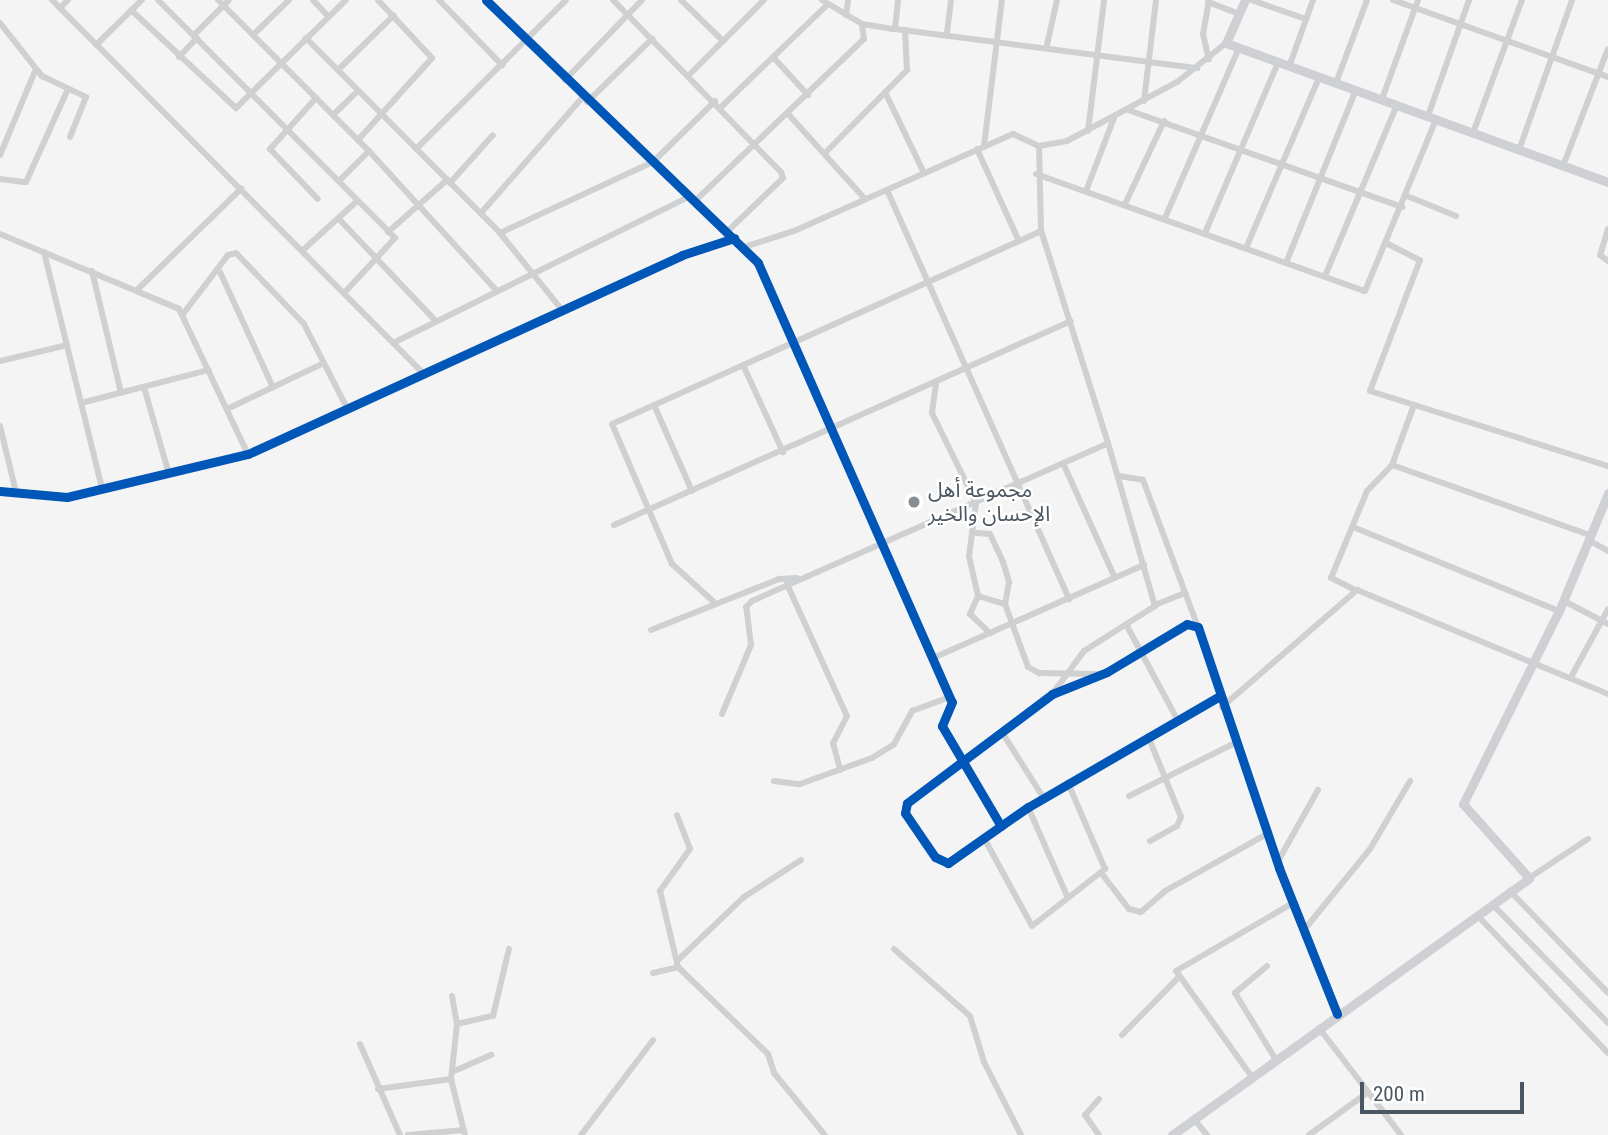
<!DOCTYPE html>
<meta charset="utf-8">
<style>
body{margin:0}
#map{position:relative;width:1608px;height:1135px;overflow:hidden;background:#f4f4f4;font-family:"Roboto Condensed","Noto Sans Arabic",sans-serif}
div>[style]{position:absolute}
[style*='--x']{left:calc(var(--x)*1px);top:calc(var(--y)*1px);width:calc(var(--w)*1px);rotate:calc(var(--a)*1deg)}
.street>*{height:6px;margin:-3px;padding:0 3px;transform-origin:3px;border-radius:3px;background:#ced0d2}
.secondary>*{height:9px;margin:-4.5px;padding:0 4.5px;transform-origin:4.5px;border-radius:4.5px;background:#ced0d4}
.cycleway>*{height:9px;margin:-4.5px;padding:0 4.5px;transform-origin:4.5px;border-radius:4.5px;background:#0057b8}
.dots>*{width:19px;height:19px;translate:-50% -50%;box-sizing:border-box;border:4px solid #fff;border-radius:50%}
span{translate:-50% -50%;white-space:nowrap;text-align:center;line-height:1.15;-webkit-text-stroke:5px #fff;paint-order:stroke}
.poi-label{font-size:21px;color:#4a5661}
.left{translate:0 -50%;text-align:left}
.scale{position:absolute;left:1360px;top:1082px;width:164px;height:32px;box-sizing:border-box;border:4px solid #4a5661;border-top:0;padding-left:9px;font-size:21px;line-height:24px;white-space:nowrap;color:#4a5661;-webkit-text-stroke:5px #fff;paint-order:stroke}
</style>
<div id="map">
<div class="street">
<div style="--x:52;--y:0;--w:529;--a:45.15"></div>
<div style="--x:158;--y:0;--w:336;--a:45.1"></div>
<div style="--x:395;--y:238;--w:75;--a:132.8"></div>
<div style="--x:218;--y:0;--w:214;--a:45"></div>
<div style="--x:369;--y:151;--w:42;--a:135"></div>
<div style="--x:313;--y:0;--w:22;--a:47"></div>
<div style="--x:439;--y:0;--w:91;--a:45.9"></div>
<div style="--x:486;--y:0;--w:378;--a:44"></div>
<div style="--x:758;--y:263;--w:480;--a:66.2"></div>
<div style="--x:952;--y:702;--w:26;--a:113"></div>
<div style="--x:942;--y:726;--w:116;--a:59.5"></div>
<div style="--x:613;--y:0;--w:240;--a:45.7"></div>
<div style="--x:781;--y:172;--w:6;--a:72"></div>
<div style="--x:783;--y:178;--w:76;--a:136.1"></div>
<div style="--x:681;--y:0;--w:59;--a:44.3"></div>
<div style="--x:1209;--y:0;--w:35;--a:100"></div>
<div style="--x:1203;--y:34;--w:26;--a:77"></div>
<div style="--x:1251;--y:0;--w:58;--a:19.1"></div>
<div style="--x:1393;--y:0;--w:228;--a:19.7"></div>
<div style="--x:1208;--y:2;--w:33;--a:21"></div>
<div style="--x:60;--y:8;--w:11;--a:-45"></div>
<div style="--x:131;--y:10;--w:144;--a:43"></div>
<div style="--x:236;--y:108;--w:154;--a:-44.5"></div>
<div style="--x:846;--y:15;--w:15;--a:-82"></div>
<div style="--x:0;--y:23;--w:68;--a:51.6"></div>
<div style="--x:42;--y:76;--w:49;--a:25.5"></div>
<div style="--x:86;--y:97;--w:43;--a:111.8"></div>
<div style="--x:862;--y:24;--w:33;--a:9"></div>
<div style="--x:895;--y:29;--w:29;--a:-84"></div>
<div style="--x:895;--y:29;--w:305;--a:7.4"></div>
<div style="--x:947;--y:33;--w:33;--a:-83"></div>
<div style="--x:194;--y:35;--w:49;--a:-45"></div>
<div style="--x:253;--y:35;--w:50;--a:-44.2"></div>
<div style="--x:306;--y:38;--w:275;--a:45.1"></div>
<div style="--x:500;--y:233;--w:100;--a:51.1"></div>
<div style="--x:96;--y:45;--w:64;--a:-44.4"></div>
<div style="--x:1047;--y:45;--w:46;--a:-77.5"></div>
<div style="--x:179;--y:57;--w:26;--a:-47"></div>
<div style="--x:773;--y:57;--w:52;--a:47.4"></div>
<div style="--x:1289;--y:67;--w:71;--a:-70.3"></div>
<div style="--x:338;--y:70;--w:78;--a:-44.5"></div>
<div style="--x:689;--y:75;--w:106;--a:-45"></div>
<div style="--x:565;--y:80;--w:111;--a:-46.1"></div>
<div style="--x:1336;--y:83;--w:89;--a:-69.5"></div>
<div style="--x:885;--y:92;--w:90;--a:64.3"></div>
<div style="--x:316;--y:98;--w:69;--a:132"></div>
<div style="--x:270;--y:149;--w:69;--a:46.2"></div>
<div style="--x:1382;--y:99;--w:105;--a:-70"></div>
<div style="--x:1144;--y:101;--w:102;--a:-83.2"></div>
<div style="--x:587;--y:102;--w:91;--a:-44.1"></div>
<div style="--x:721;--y:107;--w:147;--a:-43.9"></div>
<div style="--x:1128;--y:110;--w:291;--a:19.5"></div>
<div style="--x:333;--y:115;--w:35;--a:-44"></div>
<div style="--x:789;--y:115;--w:113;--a:47.9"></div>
<div style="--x:1428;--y:116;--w:123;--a:-70.5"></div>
<div style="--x:1088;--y:131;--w:132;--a:-83"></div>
<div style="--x:1473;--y:133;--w:142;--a:-69.8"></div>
<div style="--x:358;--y:140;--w:110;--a:-47.9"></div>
<div style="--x:432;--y:58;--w:79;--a:-133"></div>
<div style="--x:984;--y:146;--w:147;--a:-83"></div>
<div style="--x:416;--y:149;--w:211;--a:-44.8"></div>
<div style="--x:977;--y:149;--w:101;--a:65.5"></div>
<div style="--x:1519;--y:150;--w:159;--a:-70.5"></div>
<div style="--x:369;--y:151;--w:188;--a:47.6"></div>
<div style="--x:825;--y:153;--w:117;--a:-45.3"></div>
<div style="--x:907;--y:70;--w:40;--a:-92.9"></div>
<div style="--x:0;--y:155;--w:93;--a:-67.3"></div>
<div style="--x:1563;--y:166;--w:125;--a:-69"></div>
<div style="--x:1036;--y:174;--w:349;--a:19.6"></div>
<div style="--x:1365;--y:291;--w:185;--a:-67.5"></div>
<div style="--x:0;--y:179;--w:26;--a:7"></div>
<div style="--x:26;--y:182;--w:102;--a:-65.7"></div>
<div style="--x:450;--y:183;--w:64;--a:-48.1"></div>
<div style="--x:887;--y:190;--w:448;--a:66"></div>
<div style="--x:1086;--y:191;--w:78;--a:-69"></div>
<div style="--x:1407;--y:196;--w:53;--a:22.2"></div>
<div style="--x:695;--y:201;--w:234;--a:-43.8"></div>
<div style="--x:864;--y:39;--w:15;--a:-98"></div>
<div style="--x:862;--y:24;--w:47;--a:-149"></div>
<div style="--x:1125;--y:204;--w:92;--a:-64.8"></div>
<div style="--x:481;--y:213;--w:154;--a:-48.7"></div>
<div style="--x:1165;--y:218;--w:185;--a:-66.5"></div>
<div style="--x:339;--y:219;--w:139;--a:46.5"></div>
<div style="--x:1608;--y:229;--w:27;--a:107"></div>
<div style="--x:1600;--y:255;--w:10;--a:37"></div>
<div style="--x:388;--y:232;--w:79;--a:-41.4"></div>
<div style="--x:500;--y:233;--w:169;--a:-24.9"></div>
<div style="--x:653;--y:162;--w:87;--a:-44.5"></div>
<div style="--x:1205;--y:233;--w:185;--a:-66.8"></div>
<div style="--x:0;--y:234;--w:194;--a:22.7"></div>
<div style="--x:179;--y:309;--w:161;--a:64.6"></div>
<div style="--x:1388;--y:244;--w:36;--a:27"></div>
<div style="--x:1420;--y:260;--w:140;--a:110.9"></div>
<div style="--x:1370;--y:391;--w:250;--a:17.5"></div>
<div style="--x:744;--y:247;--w:52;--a:-17.7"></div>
<div style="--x:794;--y:231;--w:240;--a:-23.9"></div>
<div style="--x:1013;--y:134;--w:29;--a:25"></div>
<div style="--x:1039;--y:146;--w:28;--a:-10"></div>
<div style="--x:1067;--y:141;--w:125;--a:-28.2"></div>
<div style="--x:1177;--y:82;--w:63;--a:-38.5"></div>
<div style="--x:1246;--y:248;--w:185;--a:-66.8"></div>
<div style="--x:303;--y:250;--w:73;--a:-42.2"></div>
<div style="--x:44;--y:252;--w:244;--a:76.2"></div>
<div style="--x:1286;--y:263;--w:187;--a:-68"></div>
<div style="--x:92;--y:271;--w:125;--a:76.6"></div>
<div style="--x:220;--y:272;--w:127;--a:65.3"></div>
<div style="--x:1325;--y:276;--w:186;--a:-67.2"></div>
<div style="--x:138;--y:289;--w:144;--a:-44.2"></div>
<div style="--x:183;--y:314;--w:74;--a:-52.7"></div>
<div style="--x:228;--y:255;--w:8;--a:-14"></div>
<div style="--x:236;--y:253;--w:98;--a:46.2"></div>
<div style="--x:304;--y:324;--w:97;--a:62.9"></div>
<div style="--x:393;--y:343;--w:331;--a:-26.3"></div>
<div style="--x:0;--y:361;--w:69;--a:-13.4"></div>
<div style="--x:743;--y:365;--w:96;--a:65.3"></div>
<div style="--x:936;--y:384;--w:29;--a:98"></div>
<div style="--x:932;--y:413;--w:100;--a:63.9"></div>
<div style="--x:976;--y:503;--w:53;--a:97.5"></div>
<div style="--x:969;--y:556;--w:41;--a:77.3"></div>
<div style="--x:978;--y:596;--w:20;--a:114"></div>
<div style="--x:970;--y:614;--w:28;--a:44"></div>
<div style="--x:144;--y:387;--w:91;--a:74"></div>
<div style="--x:81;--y:403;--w:132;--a:-14.5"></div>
<div style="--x:654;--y:405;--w:94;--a:66.2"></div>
<div style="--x:227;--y:409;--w:107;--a:-25.4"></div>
<div style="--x:0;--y:426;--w:68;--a:76.4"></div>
<div style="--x:1063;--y:463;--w:126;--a:65.7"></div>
<div style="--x:1392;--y:465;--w:212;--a:19.5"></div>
<div style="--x:1119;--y:476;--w:24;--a:9"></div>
<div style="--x:1143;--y:480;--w:157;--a:69.5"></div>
<div style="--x:0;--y:491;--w:67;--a:5.1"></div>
<div style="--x:67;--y:497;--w:186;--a:-13.4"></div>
<div style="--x:248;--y:454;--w:477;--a:-24.6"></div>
<div style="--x:682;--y:255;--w:55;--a:-18.1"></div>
<div style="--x:614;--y:525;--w:500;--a:-24.06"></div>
<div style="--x:1353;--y:527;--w:222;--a:22.2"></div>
<div style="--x:977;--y:533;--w:13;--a:4"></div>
<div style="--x:990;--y:534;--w:31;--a:65"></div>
<div style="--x:1003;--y:562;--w:21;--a:73"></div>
<div style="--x:1009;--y:582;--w:22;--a:100"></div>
<div style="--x:1590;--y:541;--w:21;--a:29"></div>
<div style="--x:787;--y:584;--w:145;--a:65.6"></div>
<div style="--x:847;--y:716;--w:30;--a:117"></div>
<div style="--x:833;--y:743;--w:28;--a:75"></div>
<div style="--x:1355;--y:590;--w:27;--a:-153"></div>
<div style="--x:1331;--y:578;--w:94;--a:-67.5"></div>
<div style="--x:1367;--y:491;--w:36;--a:-46"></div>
<div style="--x:1392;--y:465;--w:64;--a:-69.9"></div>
<div style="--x:978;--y:596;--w:28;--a:17"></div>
<div style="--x:1005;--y:604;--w:67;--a:69.9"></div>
<div style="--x:1028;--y:667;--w:13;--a:29"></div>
<div style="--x:1039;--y:673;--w:58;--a:1"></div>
<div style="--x:1564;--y:601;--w:50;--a:27.6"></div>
<div style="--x:715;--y:603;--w:58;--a:-137.8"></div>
<div style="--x:672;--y:564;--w:152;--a:-113.2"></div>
<div style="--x:612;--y:424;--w:470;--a:-24.2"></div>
<div style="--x:1041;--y:231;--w:85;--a:-91.3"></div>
<div style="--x:1155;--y:605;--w:32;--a:-22"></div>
<div style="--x:1127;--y:626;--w:106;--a:61.7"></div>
<div style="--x:651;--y:630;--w:138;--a:-21.7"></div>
<div style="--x:779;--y:579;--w:18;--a:-3"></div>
<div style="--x:933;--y:658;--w:231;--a:-23.8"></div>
<div style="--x:1571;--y:677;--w:77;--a:-61.4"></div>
<div style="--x:1053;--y:693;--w:52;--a:-53.6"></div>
<div style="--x:1084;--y:651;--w:84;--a:-32.4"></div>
<div style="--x:1155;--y:606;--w:170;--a:-106.1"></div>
<div style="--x:1218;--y:697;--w:220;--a:149.9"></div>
<div style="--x:1028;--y:807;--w:98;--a:145"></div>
<div style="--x:948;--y:863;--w:14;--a:-155"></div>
<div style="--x:935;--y:857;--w:53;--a:-124.3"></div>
<div style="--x:905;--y:813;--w:10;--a:-79"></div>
<div style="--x:907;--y:803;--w:181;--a:-36.9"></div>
<div style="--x:1052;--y:694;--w:59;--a:-21.8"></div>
<div style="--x:1107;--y:672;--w:93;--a:-31"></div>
<div style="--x:1187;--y:624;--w:11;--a:15"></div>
<div style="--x:1198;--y:627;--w:254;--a:71.4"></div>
<div style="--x:1279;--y:868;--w:157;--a:68.3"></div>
<div style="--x:1222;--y:707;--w:179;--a:-40.9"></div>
<div style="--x:1357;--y:590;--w:272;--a:22.5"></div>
<div style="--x:722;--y:714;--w:75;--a:-67.2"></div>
<div style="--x:751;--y:645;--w:38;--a:-97"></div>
<div style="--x:746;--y:607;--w:8;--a:-45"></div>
<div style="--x:752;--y:601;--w:389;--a:-23.9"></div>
<div style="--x:1108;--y:443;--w:222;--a:-107.5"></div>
<div style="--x:1003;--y:734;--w:75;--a:57.6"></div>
<div style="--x:1148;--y:736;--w:87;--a:67.8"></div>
<div style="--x:1181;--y:817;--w:10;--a:114"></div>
<div style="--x:1177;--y:826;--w:31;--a:151"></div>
<div style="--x:774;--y:781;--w:26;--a:7"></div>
<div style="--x:800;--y:784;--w:77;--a:-19.9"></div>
<div style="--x:872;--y:758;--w:26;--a:-32"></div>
<div style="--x:894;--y:744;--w:38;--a:-61"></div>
<div style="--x:912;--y:711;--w:40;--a:-20.2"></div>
<div style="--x:1129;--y:796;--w:119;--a:-26.6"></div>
<div style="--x:1028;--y:807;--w:99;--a:66.3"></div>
<div style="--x:677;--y:815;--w:36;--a:69"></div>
<div style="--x:690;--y:849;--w:52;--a:125.5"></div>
<div style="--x:660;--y:891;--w:78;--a:76.7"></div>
<div style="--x:678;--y:967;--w:125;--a:44"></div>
<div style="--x:768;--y:1054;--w:20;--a:72"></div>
<div style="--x:774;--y:1073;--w:80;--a:50.6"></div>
<div style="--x:984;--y:838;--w:100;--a:61.4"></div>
<div style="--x:1032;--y:926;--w:93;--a:-38"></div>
<div style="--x:1105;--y:869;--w:94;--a:-113.3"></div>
<div style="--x:1277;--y:863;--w:84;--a:-60.7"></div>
<div style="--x:1102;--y:874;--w:44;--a:52.4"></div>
<div style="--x:1129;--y:909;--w:12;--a:14"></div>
<div style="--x:1141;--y:912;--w:32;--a:-41"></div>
<div style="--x:1165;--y:891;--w:117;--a:-29.2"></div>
<div style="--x:1529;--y:878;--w:71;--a:-33.5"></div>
<div style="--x:1510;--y:891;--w:141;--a:46.1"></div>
<div style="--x:1492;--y:904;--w:166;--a:45.7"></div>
<div style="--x:1477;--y:915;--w:190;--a:46.5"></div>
<div style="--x:1304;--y:930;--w:104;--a:-50.8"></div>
<div style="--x:1370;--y:849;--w:79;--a:-59.5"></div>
<div style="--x:894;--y:949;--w:101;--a:41.4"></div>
<div style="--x:970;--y:1016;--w:48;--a:73.1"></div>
<div style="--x:984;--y:1062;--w:82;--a:63.1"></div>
<div style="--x:678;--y:960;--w:91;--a:-43.7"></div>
<div style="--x:744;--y:897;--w:68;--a:-33"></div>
<div style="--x:1267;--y:966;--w:42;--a:139.8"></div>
<div style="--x:1235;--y:993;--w:79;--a:58.5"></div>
<div style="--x:653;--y:973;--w:26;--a:-13"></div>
<div style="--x:452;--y:996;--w:28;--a:80"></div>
<div style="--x:457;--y:1024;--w:55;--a:96.2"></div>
<div style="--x:451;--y:1079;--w:58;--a:76"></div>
<div style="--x:457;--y:1024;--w:37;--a:-13"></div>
<div style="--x:493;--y:1016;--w:69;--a:-76.6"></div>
<div style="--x:1319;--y:1028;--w:135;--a:52.5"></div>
<div style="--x:1122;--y:1035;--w:81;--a:-45.5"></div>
<div style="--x:360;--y:1044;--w:99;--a:66.3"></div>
<div style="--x:452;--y:1072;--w:43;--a:-23.6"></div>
<div style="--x:1252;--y:1077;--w:130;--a:-125.6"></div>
<div style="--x:1176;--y:971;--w:135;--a:-30.2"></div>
<div style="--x:378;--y:1089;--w:74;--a:-7.8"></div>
<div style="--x:1099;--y:1099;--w:21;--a:131"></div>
<div style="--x:1085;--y:1115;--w:24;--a:55"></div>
<div style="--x:1194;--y:1119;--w:21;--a:51"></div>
<div style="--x:408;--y:1135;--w:56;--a:-5.1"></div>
<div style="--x:581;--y:1135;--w:119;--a:-52.8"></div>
<div style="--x:1309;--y:1135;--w:72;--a:-35.9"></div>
</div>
<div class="secondary">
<div style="--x:1245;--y:0;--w:47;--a:113.8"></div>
<div style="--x:1226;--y:43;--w:407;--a:20"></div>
<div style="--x:1172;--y:1135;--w:440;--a:-35.7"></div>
<div style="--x:1529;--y:878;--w:99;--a:-131.7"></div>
<div style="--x:1463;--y:804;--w:216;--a:-63.6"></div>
<div style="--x:1559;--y:611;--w:128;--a:-67.4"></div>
</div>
<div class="cycleway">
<div style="--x:486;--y:0;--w:378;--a:44"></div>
<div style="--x:758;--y:263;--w:480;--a:66.2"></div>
<div style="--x:952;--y:702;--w:26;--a:113"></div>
<div style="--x:942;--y:726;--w:116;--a:59.5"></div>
<div style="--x:0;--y:491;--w:67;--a:5.1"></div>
<div style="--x:67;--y:497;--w:186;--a:-13.4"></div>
<div style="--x:248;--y:454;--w:477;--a:-24.6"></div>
<div style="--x:682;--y:255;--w:55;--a:-18.1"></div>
<div style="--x:1218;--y:697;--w:220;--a:149.9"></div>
<div style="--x:1028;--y:807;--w:98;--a:145"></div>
<div style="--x:948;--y:863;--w:14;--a:-155"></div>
<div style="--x:935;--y:857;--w:53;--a:-124.3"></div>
<div style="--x:905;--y:813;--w:10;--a:-79"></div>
<div style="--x:907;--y:803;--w:181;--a:-36.9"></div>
<div style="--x:1052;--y:694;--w:59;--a:-21.8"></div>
<div style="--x:1107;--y:672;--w:93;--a:-31"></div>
<div style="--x:1187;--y:624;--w:11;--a:15"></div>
<div style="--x:1198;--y:627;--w:254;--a:71.4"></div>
<div style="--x:1279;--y:868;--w:157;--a:68.3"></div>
</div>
<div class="dots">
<div style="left:914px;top:502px;background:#868d94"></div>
</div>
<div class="poi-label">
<span class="left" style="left:928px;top:502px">مجموعة أهل<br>الإحسان والخير</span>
</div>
<div class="scale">200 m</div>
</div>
